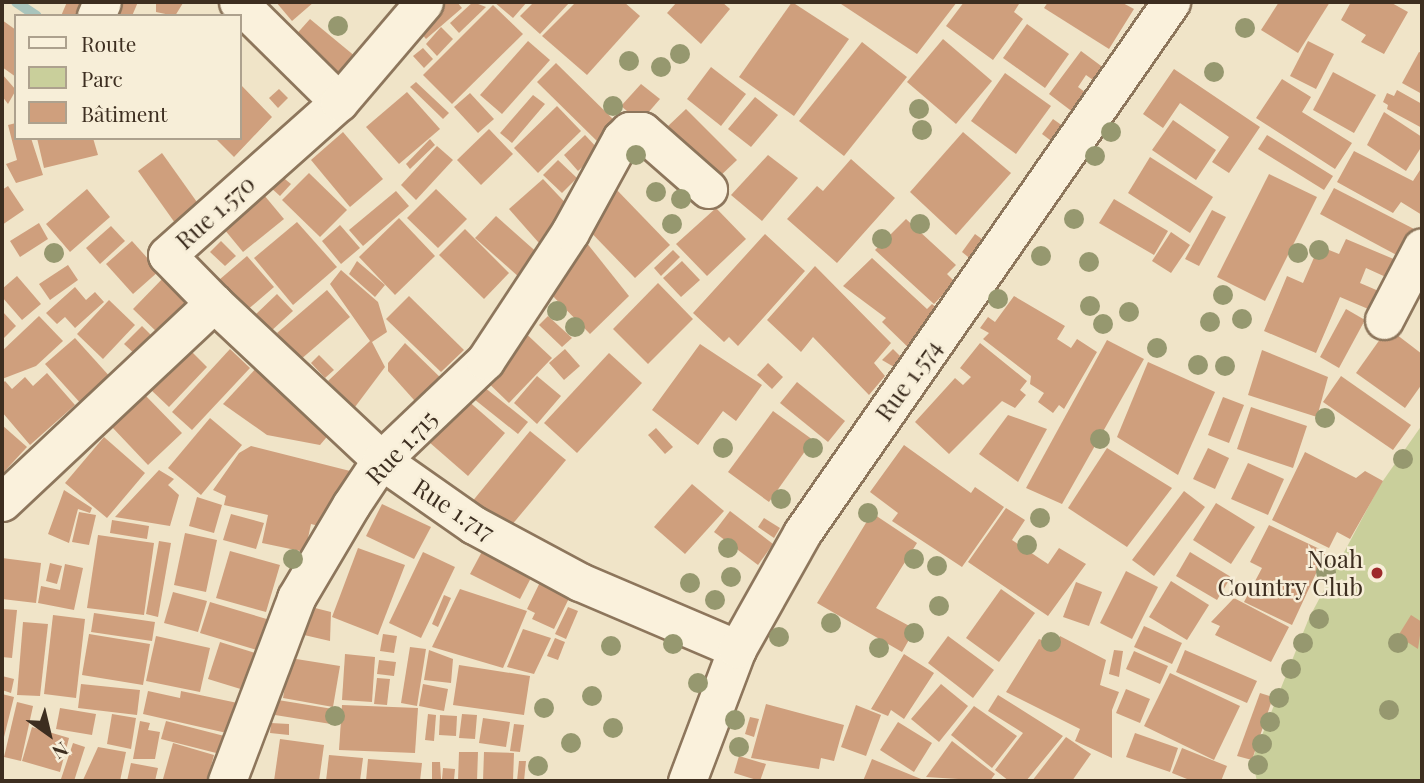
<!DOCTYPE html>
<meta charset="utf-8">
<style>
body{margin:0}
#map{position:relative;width:1424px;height:783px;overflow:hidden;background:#f0e4c8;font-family:"Playfair Display",serif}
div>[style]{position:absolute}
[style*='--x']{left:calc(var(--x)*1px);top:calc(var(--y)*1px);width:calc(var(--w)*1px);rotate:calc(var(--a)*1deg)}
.green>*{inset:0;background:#c9cf9b}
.stream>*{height:10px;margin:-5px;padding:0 5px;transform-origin:5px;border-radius:5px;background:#a9c4bc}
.building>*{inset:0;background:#cf9f7d}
.roads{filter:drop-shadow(2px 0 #8d765c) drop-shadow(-2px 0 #8d765c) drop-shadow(0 2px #8d765c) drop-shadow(0 -2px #8d765c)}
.minor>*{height:37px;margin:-18.5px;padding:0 18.5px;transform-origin:18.5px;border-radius:18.5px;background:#faf1dc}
.trees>*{width:20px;height:20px;margin:-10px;border-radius:50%;background:#96986f}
.dots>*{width:19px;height:19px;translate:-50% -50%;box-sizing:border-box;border:4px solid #f7eed8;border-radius:50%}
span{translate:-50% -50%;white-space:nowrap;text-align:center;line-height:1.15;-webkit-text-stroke:5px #f7eed8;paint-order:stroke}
.street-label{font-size:24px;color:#3d2e20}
.poi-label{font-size:24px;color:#3d2e20}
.right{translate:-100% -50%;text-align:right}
.frame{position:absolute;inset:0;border:4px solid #3d2e20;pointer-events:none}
.legend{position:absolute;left:14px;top:14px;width:228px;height:126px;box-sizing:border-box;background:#f7eed8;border:2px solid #ada18e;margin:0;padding:9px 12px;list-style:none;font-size:21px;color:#3d2e20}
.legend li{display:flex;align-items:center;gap:14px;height:35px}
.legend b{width:35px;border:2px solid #ada18e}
.north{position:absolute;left:14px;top:699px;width:70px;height:70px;-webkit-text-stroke:5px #f7eed8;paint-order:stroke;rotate:146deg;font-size:19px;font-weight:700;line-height:28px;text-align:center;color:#3d2e20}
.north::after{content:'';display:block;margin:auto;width:24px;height:32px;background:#3d2e20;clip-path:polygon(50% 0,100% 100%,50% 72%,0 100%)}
</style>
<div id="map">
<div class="green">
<div style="clip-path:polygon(1422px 425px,1422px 781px,1257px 781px,1252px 760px,1309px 618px,1380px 485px)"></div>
</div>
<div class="stream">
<div style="--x:16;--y:2;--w:25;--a:34"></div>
</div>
<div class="building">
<div style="clip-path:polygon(67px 2px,97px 2px,91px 16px,61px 16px)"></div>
<div style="clip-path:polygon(112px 2px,138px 2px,132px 16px,107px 16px)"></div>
<div style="clip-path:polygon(156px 2px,190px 2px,183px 3px,175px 16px,156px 12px)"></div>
<div style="clip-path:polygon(276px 2px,314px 2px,292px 21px)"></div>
<div style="clip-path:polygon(429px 2px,457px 2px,462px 8px,426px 39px,409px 19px)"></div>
<div style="clip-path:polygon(473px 2px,486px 7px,459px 33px,450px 23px)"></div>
<div style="clip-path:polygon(494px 2px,527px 2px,513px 18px)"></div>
<div style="clip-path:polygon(534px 2px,570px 2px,540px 34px,520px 16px)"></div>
<div style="clip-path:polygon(576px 2px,624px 2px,640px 16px,587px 75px,542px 36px)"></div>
<div style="clip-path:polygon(677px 2px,722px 2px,730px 9px,701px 44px,667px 13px)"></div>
<div style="clip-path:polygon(792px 2px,849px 39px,794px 116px,739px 77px)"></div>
<div style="clip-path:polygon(838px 2px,957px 2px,917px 54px)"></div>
<div style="clip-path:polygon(964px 2px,1019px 4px,1014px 12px,1023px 19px,993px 60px,946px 26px)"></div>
<div style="clip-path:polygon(1048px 2px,1121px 2px,1134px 9px,1109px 49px,1044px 8px)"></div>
<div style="clip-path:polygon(1279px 2px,1330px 2px,1298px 53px,1261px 30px)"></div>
<div style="clip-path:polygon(1351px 2px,1390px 2px,1408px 12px,1384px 54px,1361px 42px,1366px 35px,1341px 20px)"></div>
<div style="clip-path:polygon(493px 5px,523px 34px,452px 104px,423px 75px)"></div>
<div style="clip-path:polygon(310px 19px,362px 62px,346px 81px,293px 38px)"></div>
<div style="clip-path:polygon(2px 20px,16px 30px,16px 77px,2px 67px)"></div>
<div style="clip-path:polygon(1027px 24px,1069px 54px,1045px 88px,1003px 58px)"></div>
<div style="clip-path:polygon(441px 27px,453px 39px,437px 56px,426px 44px)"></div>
<div style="clip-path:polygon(943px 39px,992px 81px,956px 124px,907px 82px)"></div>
<div style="clip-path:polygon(528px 41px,550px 60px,502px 114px,480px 95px)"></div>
<div style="clip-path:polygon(1308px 41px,1334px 54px,1316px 89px,1290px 76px)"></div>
<div style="clip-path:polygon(862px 42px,907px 77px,844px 156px,799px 121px)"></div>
<div style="clip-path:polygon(423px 48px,433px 59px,424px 68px,413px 56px)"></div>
<div style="clip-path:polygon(1081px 51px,1112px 74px,1103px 87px,1086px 75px,1078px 87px,1096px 100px,1082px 119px,1049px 94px)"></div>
<div style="clip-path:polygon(1419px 52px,1422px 53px,1422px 94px,1402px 83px)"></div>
<div style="clip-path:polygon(556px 63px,622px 128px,603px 147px,537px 82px)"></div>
<div style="clip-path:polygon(711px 67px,746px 94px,721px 126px,687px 99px)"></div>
<div style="clip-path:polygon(1174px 69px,1260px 127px,1229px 173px,1212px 162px,1229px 137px,1180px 103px,1163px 128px,1143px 114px)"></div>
<div style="clip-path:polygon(1333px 72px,1376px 95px,1354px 133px,1313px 110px)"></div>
<div style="clip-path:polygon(1005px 73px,1051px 106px,1016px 154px,971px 121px)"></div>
<div style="clip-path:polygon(2px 74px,16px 90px,8px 104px,2px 96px)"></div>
<div style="clip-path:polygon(1282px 79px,1311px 97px,1302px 112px,1352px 143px,1335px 169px,1256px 118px)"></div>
<div style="clip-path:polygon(416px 82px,449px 113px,443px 119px,410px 87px)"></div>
<div style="clip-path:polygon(240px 84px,272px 117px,234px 157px,215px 138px,240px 138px)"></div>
<div style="clip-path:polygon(641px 84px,660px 99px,640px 122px,621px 106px)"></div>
<div style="clip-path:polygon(279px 89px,288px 98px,278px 108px,269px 98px)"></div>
<div style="clip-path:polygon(1397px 90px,1422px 104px,1422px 128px,1387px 109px,1388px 105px,1383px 102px,1387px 93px,1394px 96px)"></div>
<div style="clip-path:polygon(407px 92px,440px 129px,399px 164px,366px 127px)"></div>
<div style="clip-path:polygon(470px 93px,494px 119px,478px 133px,454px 107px)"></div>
<div style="clip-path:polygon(533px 95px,545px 104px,512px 143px,500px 133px)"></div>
<div style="clip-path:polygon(755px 97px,778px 115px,751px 147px,728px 129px)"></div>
<div style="clip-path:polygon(557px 106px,581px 131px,538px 173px,514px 148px)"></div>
<div style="clip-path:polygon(686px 109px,737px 160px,717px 179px,666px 128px)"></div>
<div style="clip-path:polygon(1384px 112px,1422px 137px,1422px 146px,1406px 171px,1367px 145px)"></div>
<div style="clip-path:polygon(1053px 119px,1074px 134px,1062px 149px,1042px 134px)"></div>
<div style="clip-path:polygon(1173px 120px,1216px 150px,1196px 180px,1152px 150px)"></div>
<div style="clip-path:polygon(16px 123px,16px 138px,31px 138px,43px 175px,16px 183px,6px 164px,17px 160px,8px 125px)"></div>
<div style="clip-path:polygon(489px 129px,513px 154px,481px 185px,457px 160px)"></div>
<div style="clip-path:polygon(343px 132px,383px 179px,350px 207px,311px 160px)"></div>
<div style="clip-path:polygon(963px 132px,1011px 173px,956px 235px,910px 192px)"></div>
<div style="clip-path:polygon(585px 135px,600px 151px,578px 171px,564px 155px)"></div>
<div style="clip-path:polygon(1267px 135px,1333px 176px,1324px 190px,1258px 149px)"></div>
<div style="clip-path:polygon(37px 138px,93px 138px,98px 155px,44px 168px)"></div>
<div style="clip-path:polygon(430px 139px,435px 145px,410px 169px,406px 164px)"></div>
<div style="clip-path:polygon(437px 146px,453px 160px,416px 200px,401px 185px)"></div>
<div style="clip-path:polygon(1354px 151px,1413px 181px,1422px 167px,1422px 215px,1401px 202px,1393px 213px,1337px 182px)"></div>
<div style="clip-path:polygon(162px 153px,204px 212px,180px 230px,138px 171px)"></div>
<div style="clip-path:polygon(768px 155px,798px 178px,762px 221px,731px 195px)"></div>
<div style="clip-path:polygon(1150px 157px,1213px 197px,1190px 233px,1128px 193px)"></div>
<div style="clip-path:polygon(851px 159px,895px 198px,837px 263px,787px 219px,817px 186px,823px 191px)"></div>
<div style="clip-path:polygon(558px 160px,577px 178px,562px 193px,543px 175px)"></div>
<div style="clip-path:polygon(309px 173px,347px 210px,320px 237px,282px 200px)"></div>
<div style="clip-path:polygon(1269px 174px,1317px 197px,1265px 301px,1217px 277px)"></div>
<div style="clip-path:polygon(280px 175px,291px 184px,280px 196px,270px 187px)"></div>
<div style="clip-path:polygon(543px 179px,573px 211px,539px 243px,509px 209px)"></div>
<div style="clip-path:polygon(8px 186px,24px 210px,2px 225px,2px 190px)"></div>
<div style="clip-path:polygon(614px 187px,670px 245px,635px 278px,579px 220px)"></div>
<div style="clip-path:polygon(1334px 188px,1418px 231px,1404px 259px,1320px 214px)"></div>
<div style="clip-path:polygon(87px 189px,110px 217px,70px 252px,46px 224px)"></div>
<div style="clip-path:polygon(436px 189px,467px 219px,438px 248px,407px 218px)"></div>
<div style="clip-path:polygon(396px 191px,409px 206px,363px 246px,349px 230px)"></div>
<div style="clip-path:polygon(264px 195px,284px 219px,243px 252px,224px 229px)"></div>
<div style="clip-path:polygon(1114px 199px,1168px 231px,1154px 255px,1099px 223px)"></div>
<div style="clip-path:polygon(716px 208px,746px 239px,707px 276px,676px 244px)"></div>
<div style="clip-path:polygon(1212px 210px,1226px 217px,1199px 266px,1185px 259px)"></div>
<div style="clip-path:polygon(496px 216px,541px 256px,520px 278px,475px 238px)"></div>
<div style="clip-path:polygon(399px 218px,435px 256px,395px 295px,359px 257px)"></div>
<div style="clip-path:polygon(906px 219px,956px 265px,947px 274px,955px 282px,934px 304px,875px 250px)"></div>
<div style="clip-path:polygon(297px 222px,337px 267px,293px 305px,254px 258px)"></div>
<div style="clip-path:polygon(39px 223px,48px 239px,20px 257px,10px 241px)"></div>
<div style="clip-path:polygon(340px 225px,360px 248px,341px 264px,322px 241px)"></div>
<div style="clip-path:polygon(111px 226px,125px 241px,100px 264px,86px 248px)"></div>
<div style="clip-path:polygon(465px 229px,509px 273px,484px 299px,439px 255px)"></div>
<div style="clip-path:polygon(1171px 232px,1190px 245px,1171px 273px,1152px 261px)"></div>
<div style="clip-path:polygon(765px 234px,805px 271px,738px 346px,729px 337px,724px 342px,693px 313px)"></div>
<div style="clip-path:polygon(975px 234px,986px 242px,973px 261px,962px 252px)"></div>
<div style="clip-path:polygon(1346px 239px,1396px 260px,1388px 278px,1366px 268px,1360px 283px,1388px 295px,1380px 314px,1340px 297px,1316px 353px,1264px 331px,1287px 276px,1303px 283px,1319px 246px,1339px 254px)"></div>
<div style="clip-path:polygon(132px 241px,159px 271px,133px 294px,106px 264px)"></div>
<div style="clip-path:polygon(221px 241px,236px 256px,225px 266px,210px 252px)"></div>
<div style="clip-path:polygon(586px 242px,629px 296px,590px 334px,541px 284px)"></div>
<div style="clip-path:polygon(673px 250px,680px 257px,661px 276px,654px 268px)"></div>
<div style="clip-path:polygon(247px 256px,274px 287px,246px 311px,219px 280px)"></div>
<div style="clip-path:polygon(872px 258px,927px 309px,932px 304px,945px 315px,915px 354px,882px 322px,886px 318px,843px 286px)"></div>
<div style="clip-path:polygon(357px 261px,385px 285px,375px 297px,349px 274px)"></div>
<div style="clip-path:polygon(682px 261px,700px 280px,681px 297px,663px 278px)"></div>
<div style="clip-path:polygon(68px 265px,78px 280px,50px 300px,39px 284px)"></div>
<div style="clip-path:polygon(815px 266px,891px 343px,874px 363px,885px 376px,869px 395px,813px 337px,801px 352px,767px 320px)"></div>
<div style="clip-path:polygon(341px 270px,378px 302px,387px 332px,372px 342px,385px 367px,355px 407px,328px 381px,370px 341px,330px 284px)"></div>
<div style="clip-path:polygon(166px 275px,194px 302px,161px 336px,133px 309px)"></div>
<div style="clip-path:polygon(17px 276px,41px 304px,22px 320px,2px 297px,2px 289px)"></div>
<div style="clip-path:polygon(658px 283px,693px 319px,648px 364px,613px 329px)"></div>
<div style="clip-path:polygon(75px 287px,86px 300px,95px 292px,104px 302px,75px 328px,65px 317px,57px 324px,46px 313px)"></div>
<div style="clip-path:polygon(327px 290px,350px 317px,300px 360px,277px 333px)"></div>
<div style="clip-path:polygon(277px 294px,293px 311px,270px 332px,254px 316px)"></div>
<div style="clip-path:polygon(409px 296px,464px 350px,441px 372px,386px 319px)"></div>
<div style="clip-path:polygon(1014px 296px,1065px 326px,1057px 339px,1071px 348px,1077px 339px,1097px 352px,1064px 409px,1059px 405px,1053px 413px,1038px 402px,1044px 393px,1030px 384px,1031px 376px,983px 339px,989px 333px,980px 328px,988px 317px,995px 322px)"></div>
<div style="clip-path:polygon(109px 300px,135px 325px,103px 359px,77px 334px)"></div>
<div style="clip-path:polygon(1346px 309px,1365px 320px,1339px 368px,1320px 357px)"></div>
<div style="clip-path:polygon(2px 311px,16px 326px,2px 340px)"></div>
<div style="clip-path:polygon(39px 316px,63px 341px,36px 366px,2px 379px,2px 351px)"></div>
<div style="clip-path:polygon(548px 316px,572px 338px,562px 347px,539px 325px)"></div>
<div style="clip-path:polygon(142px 326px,155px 339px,137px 356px,124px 344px)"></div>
<div style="clip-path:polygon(520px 328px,552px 358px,509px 403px,478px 373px)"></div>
<div style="clip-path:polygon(1388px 328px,1422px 354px,1422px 384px,1405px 408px,1356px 373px)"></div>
<div style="clip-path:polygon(75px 338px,112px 379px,83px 406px,45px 364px)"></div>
<div style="clip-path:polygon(1107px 340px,1144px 359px,1062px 504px,1026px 488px)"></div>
<div style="clip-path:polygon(405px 343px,448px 385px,423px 410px,388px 371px,388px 363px)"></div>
<div style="clip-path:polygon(980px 343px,1027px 381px,1020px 390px,1026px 395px,1015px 408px,1002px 401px,949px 454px,915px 422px,955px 378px,963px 385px,971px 377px,960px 368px)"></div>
<div style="clip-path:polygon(700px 344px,762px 385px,736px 421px,723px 411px,698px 445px,652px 410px)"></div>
<div style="clip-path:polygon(188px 348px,207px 367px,169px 407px,149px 388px)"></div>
<div style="clip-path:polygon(230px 349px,250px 368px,192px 430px,172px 412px)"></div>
<div style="clip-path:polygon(565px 349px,580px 366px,564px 380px,549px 363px)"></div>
<div style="clip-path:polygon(893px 349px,902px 358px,894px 367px,882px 360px)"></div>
<div style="clip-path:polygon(1262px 350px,1328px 377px,1317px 417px,1248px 395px)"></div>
<div style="clip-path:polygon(609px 353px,642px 383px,577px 453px,544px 423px)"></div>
<div style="clip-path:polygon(319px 355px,334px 370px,325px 378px,311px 363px)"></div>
<div style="clip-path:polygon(1148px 362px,1215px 392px,1178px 475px,1117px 437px)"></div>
<div style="clip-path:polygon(768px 363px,783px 377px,772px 389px,757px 375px)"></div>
<div style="clip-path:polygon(260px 364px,331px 432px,320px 445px,267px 435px,223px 404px)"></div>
<div style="clip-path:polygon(47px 373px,75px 405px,30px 445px,2px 412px,2px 384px,5px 381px,12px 389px,25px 377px,33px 386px)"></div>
<div style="clip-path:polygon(537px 376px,561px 396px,537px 424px,514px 403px)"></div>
<div style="clip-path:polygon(1341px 376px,1411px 425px,1393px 450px,1323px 402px)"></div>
<div style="clip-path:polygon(797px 382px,845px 421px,828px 442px,780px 403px)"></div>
<div style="clip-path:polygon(479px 383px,528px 422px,518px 434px,469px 395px)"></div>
<div style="clip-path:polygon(144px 394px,182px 433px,148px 465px,111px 426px)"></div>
<div style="clip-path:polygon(1223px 397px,1244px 405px,1229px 443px,1208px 435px)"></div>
<div style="clip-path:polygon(466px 399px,505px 433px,468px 476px,429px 442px)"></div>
<div style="clip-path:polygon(1251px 407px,1307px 426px,1293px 468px,1237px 449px)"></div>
<div style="clip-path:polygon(773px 411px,813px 440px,769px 502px,728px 472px)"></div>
<div style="clip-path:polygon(1008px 415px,1047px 429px,1018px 482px,979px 454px)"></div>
<div style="clip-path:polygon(210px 418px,242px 445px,201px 495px,168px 468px)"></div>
<div style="clip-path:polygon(2px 425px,27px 447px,2px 474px)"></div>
<div style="clip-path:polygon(656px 428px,673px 447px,665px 454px,648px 435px)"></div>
<div style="clip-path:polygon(530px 431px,566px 460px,506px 532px,471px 503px)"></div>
<div style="clip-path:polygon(104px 437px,145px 473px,107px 518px,65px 483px)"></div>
<div style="clip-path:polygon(904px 445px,971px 493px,975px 487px,1004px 507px,962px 567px,892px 521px,898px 513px,870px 492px)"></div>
<div style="clip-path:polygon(251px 446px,358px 473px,331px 529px,311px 524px,305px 552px,262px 543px,268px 515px,224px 505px,226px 496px,213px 490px,239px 453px)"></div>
<div style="clip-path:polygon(1107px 448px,1172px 488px,1127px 547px,1068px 508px)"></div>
<div style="clip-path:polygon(1208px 448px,1229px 458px,1215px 489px,1193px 479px)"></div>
<div style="clip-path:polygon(1305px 452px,1356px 478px,1365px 471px,1383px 481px,1350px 539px,1337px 532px,1329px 548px,1272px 520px)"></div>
<div style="clip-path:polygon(1248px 463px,1284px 479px,1268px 515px,1231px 499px)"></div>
<div style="clip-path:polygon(159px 470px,174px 479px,168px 485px,179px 495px,170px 526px,115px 517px)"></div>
<div style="clip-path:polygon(692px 484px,724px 511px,685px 554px,654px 527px)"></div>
<div style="clip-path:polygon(64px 490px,92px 508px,90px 513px,78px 509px,69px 543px,48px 534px)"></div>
<div style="clip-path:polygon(1184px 491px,1205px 507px,1154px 576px,1132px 560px)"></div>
<div style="clip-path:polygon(197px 497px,222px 505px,214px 533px,189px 526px)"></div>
<div style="clip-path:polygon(1216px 503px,1255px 527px,1231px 564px,1193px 540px)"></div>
<div style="clip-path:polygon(382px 504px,431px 527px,414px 559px,366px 536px)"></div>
<div style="clip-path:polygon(1006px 508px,1025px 520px,1012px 540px,1048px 564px,1059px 548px,1086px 564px,1048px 616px,968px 562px)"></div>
<div style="clip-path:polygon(730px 511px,773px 544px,758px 565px,714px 532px)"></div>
<div style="clip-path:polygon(79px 512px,96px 515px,89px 545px,72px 542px)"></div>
<div style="clip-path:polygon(872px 513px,917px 543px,876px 608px,915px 629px,902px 652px,817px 603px)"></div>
<div style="clip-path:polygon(231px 514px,264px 523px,256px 549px,223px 540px)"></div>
<div style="clip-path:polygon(764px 518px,780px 528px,774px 538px,758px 527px)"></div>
<div style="clip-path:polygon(112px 520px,149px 526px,147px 539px,110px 533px)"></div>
<div style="clip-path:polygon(1269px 525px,1326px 552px,1292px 625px,1244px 602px,1262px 568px,1250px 562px)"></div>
<div style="clip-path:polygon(185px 533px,217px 540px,206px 592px,174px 585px)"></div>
<div style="clip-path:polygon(98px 535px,154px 543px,144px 615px,87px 608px)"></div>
<div style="clip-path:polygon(159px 541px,171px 543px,158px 617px,146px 614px)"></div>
<div style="clip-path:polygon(485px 546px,534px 572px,520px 599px,470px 574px)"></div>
<div style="clip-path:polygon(358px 548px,405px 565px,378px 635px,332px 617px)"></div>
<div style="clip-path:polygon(230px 551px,280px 565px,266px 612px,216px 598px)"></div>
<div style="clip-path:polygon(423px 552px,455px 567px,421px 638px,389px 623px)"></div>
<div style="clip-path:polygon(1190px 552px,1231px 577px,1217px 600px,1176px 576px)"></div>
<div style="clip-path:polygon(2px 558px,41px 563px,36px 603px,2px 599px)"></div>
<div style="clip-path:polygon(50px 563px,62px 566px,57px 584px,46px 581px)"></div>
<div style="clip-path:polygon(65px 564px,83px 568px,74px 610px,38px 603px,41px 586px,60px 590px)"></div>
<div style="clip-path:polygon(1126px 571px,1158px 587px,1132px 639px,1100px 623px)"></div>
<div style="clip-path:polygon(544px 574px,574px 588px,554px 629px,532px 619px,535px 613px,527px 609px)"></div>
<div style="clip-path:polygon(1171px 581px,1209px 605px,1187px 640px,1149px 617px)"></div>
<div style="clip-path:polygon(1076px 582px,1102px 592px,1089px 626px,1063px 617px)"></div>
<div style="clip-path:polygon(460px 589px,527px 611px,503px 668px,432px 647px)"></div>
<div style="clip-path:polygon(1001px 589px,1035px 613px,999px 662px,966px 638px)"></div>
<div style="clip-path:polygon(173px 592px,207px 601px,198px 632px,164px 623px)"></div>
<div style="clip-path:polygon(444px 595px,451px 598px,438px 627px,432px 624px)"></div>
<div style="clip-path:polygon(1234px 598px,1289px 627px,1271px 662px,1215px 635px,1220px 626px,1211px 622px)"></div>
<div style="clip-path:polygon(210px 602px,280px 623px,270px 654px,200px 633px)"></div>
<div style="clip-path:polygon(311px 607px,331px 612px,330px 641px,304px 635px)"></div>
<div style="clip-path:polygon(568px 607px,578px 611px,566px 639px,555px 634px)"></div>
<div style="clip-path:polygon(2px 609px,17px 610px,12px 658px,2px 657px)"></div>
<div style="clip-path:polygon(94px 613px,155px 622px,152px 641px,91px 632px)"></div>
<div style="clip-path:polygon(53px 615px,85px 619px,76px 698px,44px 694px)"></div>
<div style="clip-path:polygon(1411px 615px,1422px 622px,1418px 649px,1398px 636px)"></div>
<div style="clip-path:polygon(23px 622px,48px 624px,40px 696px,17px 695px)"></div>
<div style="clip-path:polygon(1144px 626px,1182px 643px,1172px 664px,1134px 647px)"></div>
<div style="clip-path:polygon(523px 629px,551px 638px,534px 674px,507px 667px)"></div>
<div style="clip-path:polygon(89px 634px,150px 644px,143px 685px,82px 675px)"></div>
<div style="clip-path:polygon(383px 634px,397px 636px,394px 653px,380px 651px)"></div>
<div style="clip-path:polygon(156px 636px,210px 648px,200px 692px,146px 681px)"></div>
<div style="clip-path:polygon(948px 636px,994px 670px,973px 698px,928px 663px)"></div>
<div style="clip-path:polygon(1060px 636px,1106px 660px,1100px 685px,1119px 692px,1112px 710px,1112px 758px,1075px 741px,1080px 729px,1006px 692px,1039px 639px,1055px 645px)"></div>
<div style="clip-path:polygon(555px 638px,565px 642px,558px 660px,547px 656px)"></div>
<div style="clip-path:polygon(220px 642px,268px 657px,257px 694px,208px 679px)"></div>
<div style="clip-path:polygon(410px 647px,426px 649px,417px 706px,401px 703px)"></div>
<div style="clip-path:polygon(429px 650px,453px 659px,451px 683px,424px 680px)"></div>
<div style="clip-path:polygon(1114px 650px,1123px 651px,1119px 677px,1109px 674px)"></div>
<div style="clip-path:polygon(1185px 650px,1257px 681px,1247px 703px,1176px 672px)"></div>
<div style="clip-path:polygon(1134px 651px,1168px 666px,1160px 684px,1126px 669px)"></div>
<div style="clip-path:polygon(345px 654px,375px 657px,372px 702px,342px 700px)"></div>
<div style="clip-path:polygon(904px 654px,934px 673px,904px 719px,891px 710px,888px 716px,871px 709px)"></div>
<div style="clip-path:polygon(290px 658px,340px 666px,333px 707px,283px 698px)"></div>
<div style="clip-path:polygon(379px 660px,396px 662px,394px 676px,377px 674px)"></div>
<div style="clip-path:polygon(459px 665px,530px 676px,524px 715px,453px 705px)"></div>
<div style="clip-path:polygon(1170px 673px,1240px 706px,1214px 760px,1144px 726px)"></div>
<div style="clip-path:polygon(2px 676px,14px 679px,11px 693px,2px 690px)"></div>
<div style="clip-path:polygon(377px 678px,390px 679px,387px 705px,374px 704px)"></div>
<div style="clip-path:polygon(81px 684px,140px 690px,137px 715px,78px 708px)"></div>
<div style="clip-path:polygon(423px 684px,448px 689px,444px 711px,419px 706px)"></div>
<div style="clip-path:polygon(941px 684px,968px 706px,939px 742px,911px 719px)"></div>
<div style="clip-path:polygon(1126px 689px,1150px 699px,1140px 723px,1116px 713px)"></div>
<div style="clip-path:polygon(148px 691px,180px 698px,181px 691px,247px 705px,240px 736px,143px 714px)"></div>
<div style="clip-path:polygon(1260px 693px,1273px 697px,1252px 760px,1237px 756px)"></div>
<div style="clip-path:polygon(2px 694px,14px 697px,3px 741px,2px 741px)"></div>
<div style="clip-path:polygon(998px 695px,1063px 736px,1026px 781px,1009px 781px,995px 770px,1023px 733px,988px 711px)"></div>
<div style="clip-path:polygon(278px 700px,333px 709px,331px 724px,275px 715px)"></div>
<div style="clip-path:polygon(17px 702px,33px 706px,21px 761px,4px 757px)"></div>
<div style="clip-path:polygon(766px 704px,844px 725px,834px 761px,821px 758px,819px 769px,751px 758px)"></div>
<div style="clip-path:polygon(342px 705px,418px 708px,415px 753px,339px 750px)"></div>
<div style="clip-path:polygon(856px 705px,881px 715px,866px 756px,841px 747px)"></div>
<div style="clip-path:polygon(974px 706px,1017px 736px,992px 768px,951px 735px)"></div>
<div style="clip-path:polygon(60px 708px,96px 714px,92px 735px,56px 729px)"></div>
<div style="clip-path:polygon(112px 714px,136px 718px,131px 749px,107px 744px)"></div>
<div style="clip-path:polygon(428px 714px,436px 715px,434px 741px,425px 740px)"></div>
<div style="clip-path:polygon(462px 714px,477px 715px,475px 739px,459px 738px)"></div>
<div style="clip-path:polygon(440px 715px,457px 716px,456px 736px,439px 735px)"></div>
<div style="clip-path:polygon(750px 717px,759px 719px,754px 737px,745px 734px)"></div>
<div style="clip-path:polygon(483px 718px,510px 722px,506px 747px,479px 743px)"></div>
<div style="clip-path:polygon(140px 721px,150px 723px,148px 730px,160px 732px,155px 759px,133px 759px)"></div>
<div style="clip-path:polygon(166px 721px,236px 739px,232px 757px,161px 739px)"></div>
<div style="clip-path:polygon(898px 722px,932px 743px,914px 772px,880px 750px)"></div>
<div style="clip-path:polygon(271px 723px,289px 724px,289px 735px,270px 733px)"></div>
<div style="clip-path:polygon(514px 724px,524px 725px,520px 752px,510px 751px)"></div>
<div style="clip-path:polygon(32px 727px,69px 738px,60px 772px,22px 761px)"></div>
<div style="clip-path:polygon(1135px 733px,1178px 748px,1170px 772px,1126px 757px)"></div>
<div style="clip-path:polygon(1066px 737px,1091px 754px,1072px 781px,1032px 781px)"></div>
<div style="clip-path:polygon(280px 739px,324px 745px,319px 781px,274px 781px)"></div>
<div style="clip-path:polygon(952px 741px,995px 774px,990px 781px,926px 777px)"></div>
<div style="clip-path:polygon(73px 743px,85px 747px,74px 781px,68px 781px,61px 779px)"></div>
<div style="clip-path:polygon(173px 743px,214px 755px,207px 781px,163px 779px)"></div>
<div style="clip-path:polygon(98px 747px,126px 752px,120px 781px,83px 780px)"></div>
<div style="clip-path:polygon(1182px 748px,1227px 766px,1221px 781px,1192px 781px,1172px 773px)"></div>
<div style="clip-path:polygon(459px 752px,478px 752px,477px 781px,458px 781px)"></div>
<div style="clip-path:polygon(484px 752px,514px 753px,513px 781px,483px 781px)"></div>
<div style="clip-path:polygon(329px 755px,363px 758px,360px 781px,326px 781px)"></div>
<div style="clip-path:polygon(739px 756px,766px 764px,760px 781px,734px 773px)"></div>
<div style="clip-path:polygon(368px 759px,422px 763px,420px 781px,366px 781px)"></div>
<div style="clip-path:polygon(872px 759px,926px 781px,863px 781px)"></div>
<div style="clip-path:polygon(519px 761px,526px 761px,524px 781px,517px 781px)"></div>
<div style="clip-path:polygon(432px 762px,440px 762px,441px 779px,432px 779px)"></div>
<div style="clip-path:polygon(131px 763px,158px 768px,155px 781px,127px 781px)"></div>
<div style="clip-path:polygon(443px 768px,455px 769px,454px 780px,442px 779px)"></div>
</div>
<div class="roads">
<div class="minor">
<div style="--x:238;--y:2;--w:142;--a:44.7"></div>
<div style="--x:96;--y:16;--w:15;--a:-67"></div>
<div style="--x:214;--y:303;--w:229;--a:43.2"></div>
<div style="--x:381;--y:460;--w:113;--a:35"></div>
<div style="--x:474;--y:525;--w:120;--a:28.3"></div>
<div style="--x:580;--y:582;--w:171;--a:23.1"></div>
<div style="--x:1384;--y:320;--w:82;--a:-62.5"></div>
<div style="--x:2;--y:502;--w:291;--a:-43.2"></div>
<div style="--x:214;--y:303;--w:67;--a:-134.4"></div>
<div style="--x:167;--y:255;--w:230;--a:-41.7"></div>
<div style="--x:339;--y:102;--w:131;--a:-49.6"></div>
<div style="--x:227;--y:781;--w:196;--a:-69.3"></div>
<div style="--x:296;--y:598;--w:108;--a:-59.4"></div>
<div style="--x:351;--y:505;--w:54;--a:-56.3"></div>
<div style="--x:381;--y:460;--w:144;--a:-43.6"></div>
<div style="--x:485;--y:361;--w:154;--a:-56.6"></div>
<div style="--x:570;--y:232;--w:106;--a:-61.3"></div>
<div style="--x:621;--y:139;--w:11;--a:-45"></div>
<div style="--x:629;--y:131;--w:13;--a:0"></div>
<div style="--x:642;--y:131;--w:88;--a:41.3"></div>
<div style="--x:687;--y:781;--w:141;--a:-69.3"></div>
<div style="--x:737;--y:649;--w:133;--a:-60.7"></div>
<div style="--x:802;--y:533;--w:647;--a:-55.2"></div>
</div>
</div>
<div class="trees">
<div style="left:338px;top:26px"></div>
<div style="left:1245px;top:28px"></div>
<div style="left:680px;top:54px"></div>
<div style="left:629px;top:61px"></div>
<div style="left:661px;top:67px"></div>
<div style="left:1214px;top:72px"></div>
<div style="left:613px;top:106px"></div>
<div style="left:919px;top:109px"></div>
<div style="left:922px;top:130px"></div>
<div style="left:1111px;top:132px"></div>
<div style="left:636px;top:155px"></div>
<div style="left:1095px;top:156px"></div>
<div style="left:656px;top:192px"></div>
<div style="left:681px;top:199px"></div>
<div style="left:1074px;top:219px"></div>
<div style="left:672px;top:224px"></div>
<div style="left:920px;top:224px"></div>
<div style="left:882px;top:239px"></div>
<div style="left:1319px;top:250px"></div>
<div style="left:54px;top:253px"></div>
<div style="left:1298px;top:253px"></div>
<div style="left:1041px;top:256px"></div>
<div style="left:1089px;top:262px"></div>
<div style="left:1223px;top:295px"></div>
<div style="left:998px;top:299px"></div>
<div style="left:1090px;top:306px"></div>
<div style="left:557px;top:311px"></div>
<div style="left:1129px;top:312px"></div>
<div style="left:1242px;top:319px"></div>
<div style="left:1210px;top:322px"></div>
<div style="left:1103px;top:324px"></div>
<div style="left:575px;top:327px"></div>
<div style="left:1157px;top:348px"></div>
<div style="left:1198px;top:365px"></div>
<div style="left:1225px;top:366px"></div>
<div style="left:1325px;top:418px"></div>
<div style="left:1100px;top:439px"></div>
<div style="left:723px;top:448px"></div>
<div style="left:813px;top:448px"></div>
<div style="left:1403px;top:459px"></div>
<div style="left:781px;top:499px"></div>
<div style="left:868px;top:513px"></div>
<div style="left:1040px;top:518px"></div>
<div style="left:1027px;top:545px"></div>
<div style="left:728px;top:548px"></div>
<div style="left:293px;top:559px"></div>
<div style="left:914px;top:559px"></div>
<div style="left:937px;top:566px"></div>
<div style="left:1326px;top:572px"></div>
<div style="left:731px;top:577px"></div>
<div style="left:690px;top:583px"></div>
<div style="left:715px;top:600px"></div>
<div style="left:939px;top:606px"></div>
<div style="left:1319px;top:619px"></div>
<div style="left:831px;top:623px"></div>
<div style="left:914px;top:633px"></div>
<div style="left:779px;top:637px"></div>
<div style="left:1051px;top:642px"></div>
<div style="left:1303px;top:643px"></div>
<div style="left:1398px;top:643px"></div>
<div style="left:673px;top:644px"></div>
<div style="left:611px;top:646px"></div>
<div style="left:879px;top:648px"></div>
<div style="left:1291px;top:669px"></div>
<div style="left:698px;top:683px"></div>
<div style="left:592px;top:696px"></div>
<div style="left:1279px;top:698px"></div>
<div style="left:544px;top:708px"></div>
<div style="left:1389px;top:710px"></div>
<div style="left:335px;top:716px"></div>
<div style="left:735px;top:720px"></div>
<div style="left:1270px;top:722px"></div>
<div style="left:613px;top:728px"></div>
<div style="left:571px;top:743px"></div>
<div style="left:1262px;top:744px"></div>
<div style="left:739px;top:747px"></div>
<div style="left:1258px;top:765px"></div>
<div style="left:538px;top:766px"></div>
</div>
<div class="dots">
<div style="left:1377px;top:573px;background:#9e2a2b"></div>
</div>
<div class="street-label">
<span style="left:215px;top:212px;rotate:-42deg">Rue 1.570</span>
<span style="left:908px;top:380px;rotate:-54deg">Rue 1.574</span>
<span style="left:401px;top:447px;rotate:-47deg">Rue 1.715</span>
<span style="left:454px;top:509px;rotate:33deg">Rue 1.717</span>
</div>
<div class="poi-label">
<span class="right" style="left:1363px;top:573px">Noah<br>Country Club</span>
</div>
<div class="frame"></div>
<ul class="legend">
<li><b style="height:9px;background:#faf1dc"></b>Route</li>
<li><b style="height:19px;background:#c9cf9b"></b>Parc</li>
<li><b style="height:19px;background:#cf9f7d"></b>Bâtiment</li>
</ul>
<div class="north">N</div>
</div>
